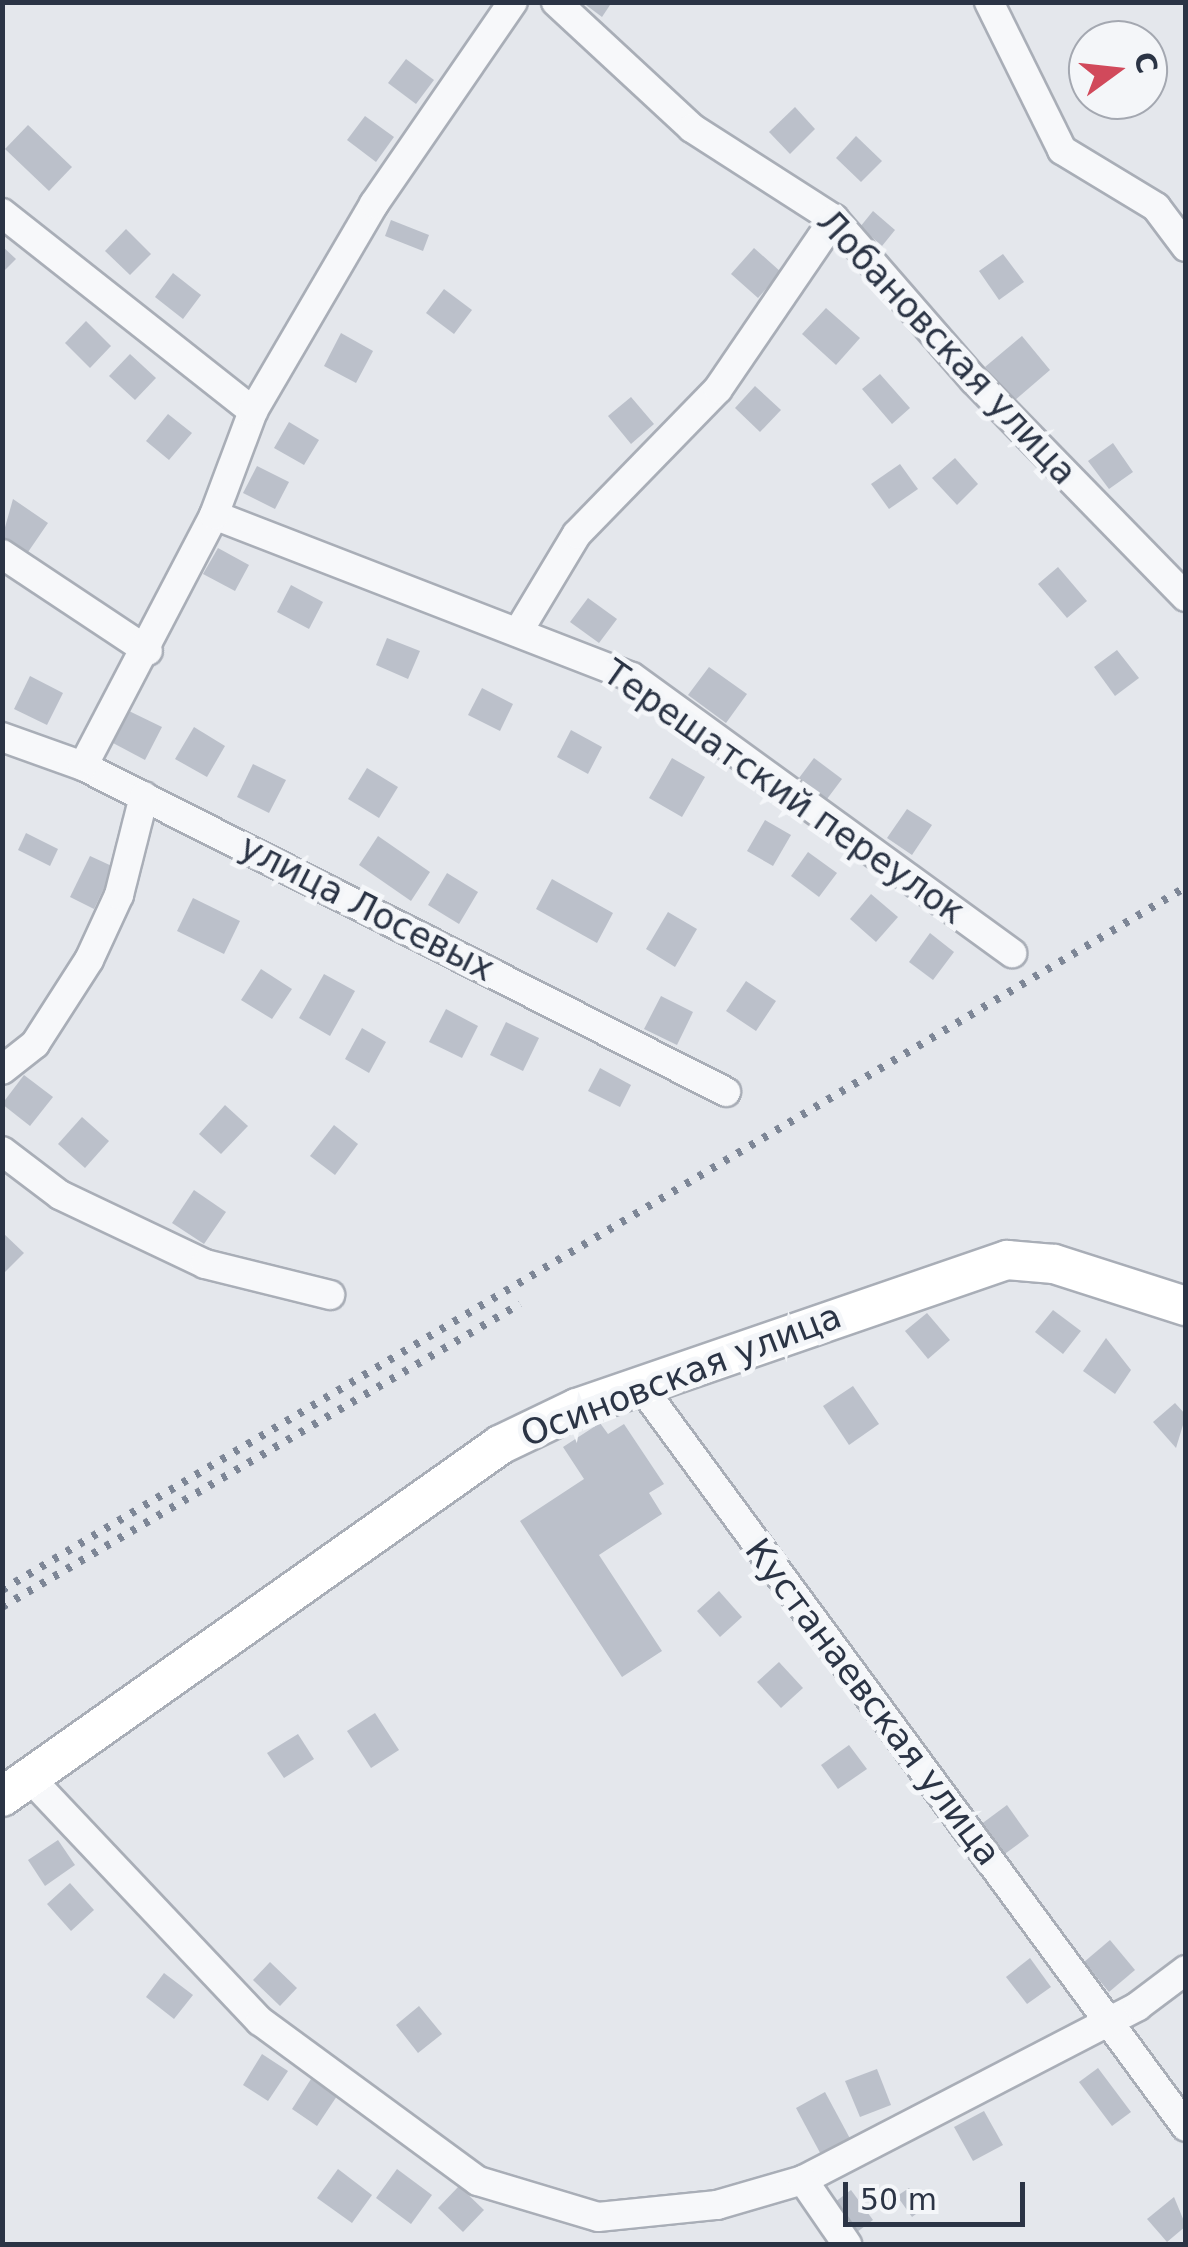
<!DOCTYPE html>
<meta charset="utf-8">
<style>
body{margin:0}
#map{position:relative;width:1188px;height:2247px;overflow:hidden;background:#e4e7ec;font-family:"DejaVu Sans",sans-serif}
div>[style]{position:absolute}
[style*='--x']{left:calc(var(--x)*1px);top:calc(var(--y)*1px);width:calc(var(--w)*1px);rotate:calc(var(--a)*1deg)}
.building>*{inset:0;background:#bbc0ca}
.roads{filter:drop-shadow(2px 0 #a9aeb7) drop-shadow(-2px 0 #a9aeb7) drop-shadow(0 2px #a9aeb7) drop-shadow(0 -2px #a9aeb7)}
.minor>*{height:28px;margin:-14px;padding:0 14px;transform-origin:14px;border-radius:14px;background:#f7f8fa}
.secondary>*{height:38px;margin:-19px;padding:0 19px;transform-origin:19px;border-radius:19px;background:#fff}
.rail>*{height:8px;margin-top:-4px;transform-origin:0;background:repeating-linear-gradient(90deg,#7d8696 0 5px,transparent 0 15px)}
span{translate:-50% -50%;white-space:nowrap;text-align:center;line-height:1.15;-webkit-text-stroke:10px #f4f6f9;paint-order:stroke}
.street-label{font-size:35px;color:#2b3445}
.frame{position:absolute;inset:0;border:5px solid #2b3445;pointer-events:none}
.north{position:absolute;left:1068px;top:20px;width:100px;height:100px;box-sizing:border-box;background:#f4f6f9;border:2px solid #a4a8b1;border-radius:50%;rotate:75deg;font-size:28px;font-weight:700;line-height:40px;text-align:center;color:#2b3445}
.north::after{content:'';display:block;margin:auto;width:35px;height:45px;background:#d1495b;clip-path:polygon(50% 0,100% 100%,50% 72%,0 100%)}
.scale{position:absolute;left:843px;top:2182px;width:182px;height:45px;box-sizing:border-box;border:5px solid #2b3445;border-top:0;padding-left:12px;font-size:30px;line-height:35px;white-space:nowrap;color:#2b3445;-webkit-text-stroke:8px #f4f6f9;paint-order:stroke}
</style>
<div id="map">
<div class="building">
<div style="clip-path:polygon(582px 2px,612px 2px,602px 17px)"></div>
<div style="clip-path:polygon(406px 59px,434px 80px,416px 104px,388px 83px)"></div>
<div style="clip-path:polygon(795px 107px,815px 129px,790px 154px,769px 132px)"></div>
<div style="clip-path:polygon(365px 116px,394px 137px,376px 162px,347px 140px)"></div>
<div style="clip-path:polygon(28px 125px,72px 167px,49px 191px,5px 149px)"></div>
<div style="clip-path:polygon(856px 136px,882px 161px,861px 182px,836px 158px)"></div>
<div style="clip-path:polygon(873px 211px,895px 230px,882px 246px,860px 227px)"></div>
<div style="clip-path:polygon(391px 220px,429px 235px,423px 251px,385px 236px)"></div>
<div style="clip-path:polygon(126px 229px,151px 254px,130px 275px,105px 251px)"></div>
<div style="clip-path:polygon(2px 246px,16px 259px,2px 273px)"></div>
<div style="clip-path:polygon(754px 248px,781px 272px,758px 298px,731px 274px)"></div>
<div style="clip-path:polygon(1003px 254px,1024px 282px,999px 300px,979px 271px)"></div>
<div style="clip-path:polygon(173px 273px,201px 295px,183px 319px,155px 297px)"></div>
<div style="clip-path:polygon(444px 289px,472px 310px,454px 334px,426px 313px)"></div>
<div style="clip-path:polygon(826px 308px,860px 338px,836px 365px,802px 334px)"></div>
<div style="clip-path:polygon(86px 321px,111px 346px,90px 368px,65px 343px)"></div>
<div style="clip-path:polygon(341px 333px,373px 351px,356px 383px,324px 366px)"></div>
<div style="clip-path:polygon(1022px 336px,1050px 370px,1014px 401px,985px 367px)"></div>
<div style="clip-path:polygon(130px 354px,156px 378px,135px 400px,109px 376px)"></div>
<div style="clip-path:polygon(880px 374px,910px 408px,892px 424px,862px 389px)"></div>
<div style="clip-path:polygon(755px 386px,781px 410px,760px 432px,735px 408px)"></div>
<div style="clip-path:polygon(631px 397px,654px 424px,631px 444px,608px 416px)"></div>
<div style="clip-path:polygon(168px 414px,192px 433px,169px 460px,146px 441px)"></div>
<div style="clip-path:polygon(289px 422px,319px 440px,304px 465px,274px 448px)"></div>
<div style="clip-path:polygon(1113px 443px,1133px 472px,1109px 489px,1088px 461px)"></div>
<div style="clip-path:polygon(955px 458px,978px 484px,957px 505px,932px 478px)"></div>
<div style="clip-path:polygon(900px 464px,918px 489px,889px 509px,871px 484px)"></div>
<div style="clip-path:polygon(257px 466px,289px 482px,275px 509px,243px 493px)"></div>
<div style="clip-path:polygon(13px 499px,48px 523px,26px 555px,2px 538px)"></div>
<div style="clip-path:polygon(218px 548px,249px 565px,235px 591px,203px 574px)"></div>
<div style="clip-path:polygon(1058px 567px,1087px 601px,1067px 618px,1038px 584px)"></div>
<div style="clip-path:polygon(291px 585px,323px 602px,309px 629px,277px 612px)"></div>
<div style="clip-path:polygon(588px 598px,617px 619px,599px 643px,570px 622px)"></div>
<div style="clip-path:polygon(387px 638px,420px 651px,408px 679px,376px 665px)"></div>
<div style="clip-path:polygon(1117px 650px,1139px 678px,1115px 696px,1094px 667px)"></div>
<div style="clip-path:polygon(709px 667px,747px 694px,726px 723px,688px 695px)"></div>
<div style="clip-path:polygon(30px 676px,63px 693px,47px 725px,14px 709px)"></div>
<div style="clip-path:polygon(482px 688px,513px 704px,500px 731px,468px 715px)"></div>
<div style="clip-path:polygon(129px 711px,162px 727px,145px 760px,113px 743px)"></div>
<div style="clip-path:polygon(194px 727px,225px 746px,207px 777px,175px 759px)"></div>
<div style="clip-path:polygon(571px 730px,602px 747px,588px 774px,557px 757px)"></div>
<div style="clip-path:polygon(672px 758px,705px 777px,682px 817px,649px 798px)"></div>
<div style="clip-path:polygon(814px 758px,842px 779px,824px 803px,796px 782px)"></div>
<div style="clip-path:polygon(253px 764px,286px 780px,269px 813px,237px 797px)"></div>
<div style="clip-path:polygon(367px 768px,398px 787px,379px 818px,348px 799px)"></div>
<div style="clip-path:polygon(907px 809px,932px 825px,912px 855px,887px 838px)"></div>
<div style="clip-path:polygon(765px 820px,791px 835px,773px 866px,747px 851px)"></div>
<div style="clip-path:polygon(26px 833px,58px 849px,50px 866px,18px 850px)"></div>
<div style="clip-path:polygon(378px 836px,430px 872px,411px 901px,359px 865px)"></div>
<div style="clip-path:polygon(808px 852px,837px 873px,819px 897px,791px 876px)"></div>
<div style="clip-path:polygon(90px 856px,114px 867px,94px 909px,70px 897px)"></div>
<div style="clip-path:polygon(447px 873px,478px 892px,459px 924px,428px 905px)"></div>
<div style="clip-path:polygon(552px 879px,613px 913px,597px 943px,536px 909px)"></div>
<div style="clip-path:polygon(871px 894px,898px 917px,876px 942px,850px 919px)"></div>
<div style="clip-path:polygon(193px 898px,240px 921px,224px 954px,177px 931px)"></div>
<div style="clip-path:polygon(668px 912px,697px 929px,675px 967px,646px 949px)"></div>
<div style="clip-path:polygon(930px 933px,954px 952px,933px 980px,909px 962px)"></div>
<div style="clip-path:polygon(261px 969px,292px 989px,272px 1019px,241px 1000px)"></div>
<div style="clip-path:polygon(324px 974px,355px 991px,330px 1036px,299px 1018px)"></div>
<div style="clip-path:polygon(746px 981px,776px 1001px,756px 1031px,726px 1011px)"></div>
<div style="clip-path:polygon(661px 996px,693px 1012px,677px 1045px,644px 1029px)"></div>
<div style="clip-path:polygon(446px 1009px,478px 1026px,462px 1058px,429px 1042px)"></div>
<div style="clip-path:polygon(506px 1022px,539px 1038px,523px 1071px,490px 1055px)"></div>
<div style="clip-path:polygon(362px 1028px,386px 1042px,369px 1073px,345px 1059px)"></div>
<div style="clip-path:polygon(600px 1068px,631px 1085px,620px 1107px,588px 1091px)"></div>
<div style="clip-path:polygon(24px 1075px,53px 1097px,30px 1126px,2px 1104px)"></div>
<div style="clip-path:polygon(225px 1105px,248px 1126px,221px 1154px,199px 1134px)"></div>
<div style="clip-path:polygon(82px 1117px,109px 1141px,85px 1168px,58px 1144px)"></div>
<div style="clip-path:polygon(334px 1125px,358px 1144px,335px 1175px,310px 1156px)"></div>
<div style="clip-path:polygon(194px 1190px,226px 1212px,204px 1244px,172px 1223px)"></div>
<div style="clip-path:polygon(2px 1232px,24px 1253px,2px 1275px)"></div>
<div style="clip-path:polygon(1053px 1310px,1081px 1331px,1063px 1354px,1035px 1332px)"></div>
<div style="clip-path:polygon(927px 1313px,950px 1340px,928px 1359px,905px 1331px)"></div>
<div style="clip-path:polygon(1106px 1338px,1131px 1370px,1115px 1394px,1083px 1371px)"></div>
<div style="clip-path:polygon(853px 1386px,879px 1424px,849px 1445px,823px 1406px)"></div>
<div style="clip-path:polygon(1175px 1403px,1186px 1415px,1176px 1448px,1153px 1422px)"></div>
<div style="clip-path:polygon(600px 1423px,608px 1434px,624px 1424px,664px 1484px,649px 1493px,662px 1514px,599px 1555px,662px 1651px,622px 1677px,520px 1521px,584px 1479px,563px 1447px)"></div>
<div style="clip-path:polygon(719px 1591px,742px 1617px,720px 1637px,697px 1611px)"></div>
<div style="clip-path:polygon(779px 1662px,803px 1688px,781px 1708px,757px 1682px)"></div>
<div style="clip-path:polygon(375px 1713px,399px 1750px,371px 1768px,347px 1731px)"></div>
<div style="clip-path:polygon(298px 1734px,314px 1759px,284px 1778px,267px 1753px)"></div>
<div style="clip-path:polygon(849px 1745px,867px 1769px,838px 1789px,821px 1765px)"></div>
<div style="clip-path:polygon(1007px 1805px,1029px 1836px,1002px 1856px,980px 1825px)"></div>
<div style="clip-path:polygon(58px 1840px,75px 1865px,45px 1886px,28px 1860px)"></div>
<div style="clip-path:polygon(70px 1883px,94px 1910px,71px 1931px,47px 1904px)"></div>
<div style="clip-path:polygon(1110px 1940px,1135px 1970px,1109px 1992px,1084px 1962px)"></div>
<div style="clip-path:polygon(1030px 1958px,1051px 1987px,1027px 2004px,1006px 1977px)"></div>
<div style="clip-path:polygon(270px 1962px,297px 1988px,280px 2006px,253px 1980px)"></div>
<div style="clip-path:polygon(164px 1973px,193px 1995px,174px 2019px,146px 1997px)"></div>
<div style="clip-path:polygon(419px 2006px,442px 2034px,418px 2053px,396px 2025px)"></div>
<div style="clip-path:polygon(262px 2054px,288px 2071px,268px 2101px,243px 2085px)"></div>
<div style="clip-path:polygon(1098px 2068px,1131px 2112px,1112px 2126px,1079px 2082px)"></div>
<div style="clip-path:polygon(877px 2069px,891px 2105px,860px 2117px,845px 2081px)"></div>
<div style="clip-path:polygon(311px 2079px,337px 2096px,317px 2126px,292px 2109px)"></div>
<div style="clip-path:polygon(825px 2092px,854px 2146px,825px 2162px,796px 2108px)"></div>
<div style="clip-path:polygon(984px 2111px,1003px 2145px,973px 2161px,954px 2127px)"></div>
<div style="clip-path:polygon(338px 2169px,372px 2195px,352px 2223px,317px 2198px)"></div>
<div style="clip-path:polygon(397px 2169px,432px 2195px,411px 2224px,376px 2198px)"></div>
<div style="clip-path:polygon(459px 2186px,484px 2210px,463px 2232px,438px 2208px)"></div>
<div style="clip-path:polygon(909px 2188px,924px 2208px,912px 2217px,897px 2196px)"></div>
<div style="clip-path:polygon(851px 2190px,873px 2220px,853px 2235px,831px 2205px)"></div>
<div style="clip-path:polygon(1174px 2197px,1186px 2226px,1167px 2242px,1147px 2219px)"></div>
</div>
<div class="roads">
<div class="minor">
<div style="--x:556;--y:2;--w:185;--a:42.8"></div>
<div style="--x:692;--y:128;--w:169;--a:32.7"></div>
<div style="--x:834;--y:219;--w:213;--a:49"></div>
<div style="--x:974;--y:380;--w:303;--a:45.7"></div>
<div style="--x:989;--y:2;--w:165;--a:63.7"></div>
<div style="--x:1062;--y:150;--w:110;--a:31.2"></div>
<div style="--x:1156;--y:207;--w:50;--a:53.1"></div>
<div style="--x:2;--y:213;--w:320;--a:38.3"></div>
<div style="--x:214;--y:515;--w:448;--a:21.2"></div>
<div style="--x:632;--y:677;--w:470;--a:36"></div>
<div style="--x:2;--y:554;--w:175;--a:33.6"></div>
<div style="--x:518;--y:632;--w:114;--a:-59"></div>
<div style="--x:577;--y:534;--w:202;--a:-45.8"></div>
<div style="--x:718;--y:389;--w:206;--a:-55.7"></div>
<div style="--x:2;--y:737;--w:86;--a:19.7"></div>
<div style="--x:83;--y:766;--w:721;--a:26.88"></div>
<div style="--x:83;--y:766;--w:283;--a:-62.4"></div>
<div style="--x:214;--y:515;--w:111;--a:-69.4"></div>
<div style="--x:253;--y:411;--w:240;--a:-59.7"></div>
<div style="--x:374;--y:204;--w:245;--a:-55.5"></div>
<div style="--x:2;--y:1070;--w:42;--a:-38.2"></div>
<div style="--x:35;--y:1044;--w:100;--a:-57.3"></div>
<div style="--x:89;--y:960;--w:72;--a:-65.2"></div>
<div style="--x:119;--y:895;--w:102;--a:-75.8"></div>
<div style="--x:2;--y:1151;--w:73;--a:37.2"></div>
<div style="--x:60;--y:1195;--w:161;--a:25.4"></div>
<div style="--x:205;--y:1264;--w:129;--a:13.9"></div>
<div style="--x:640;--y:1385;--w:921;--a:53.65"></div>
<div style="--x:30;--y:1778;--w:335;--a:46.6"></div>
<div style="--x:260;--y:2021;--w:270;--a:36.3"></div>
<div style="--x:478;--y:2181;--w:125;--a:16.7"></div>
<div style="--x:598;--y:2217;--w:120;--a:-5.8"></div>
<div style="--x:717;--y:2205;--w:90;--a:-16.2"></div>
<div style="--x:803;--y:2180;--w:377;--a:-27.4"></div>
<div style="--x:1138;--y:2006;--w:60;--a:-36.9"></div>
<div style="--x:803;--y:2180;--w:78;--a:55.5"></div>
</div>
<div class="secondary">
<div style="--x:2;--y:1797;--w:610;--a:-35.25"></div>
<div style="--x:500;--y:1445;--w:85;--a:-25.7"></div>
<div style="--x:577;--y:1408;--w:455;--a:-19"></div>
<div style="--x:1007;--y:1260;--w:47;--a:4.9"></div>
<div style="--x:1054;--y:1264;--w:139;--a:17.7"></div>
</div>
</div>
<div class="rail">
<div style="--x:2;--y:1590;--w:1377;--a:-30.7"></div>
<div style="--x:2;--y:1607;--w:600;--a:-30.33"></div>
</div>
<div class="street-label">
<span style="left:947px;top:347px;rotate:47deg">Лобановская улица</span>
<span style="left:784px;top:792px;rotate:35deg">Терешатский переулок</span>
<span style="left:367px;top:908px;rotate:27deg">улица Лосевых</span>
<span style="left:681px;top:1375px;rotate:-21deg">Осиновская улица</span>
<span style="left:873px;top:1702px;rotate:53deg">Кустанаевская улица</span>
</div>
<div class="frame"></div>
<div class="north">С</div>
<div class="scale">50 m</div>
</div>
